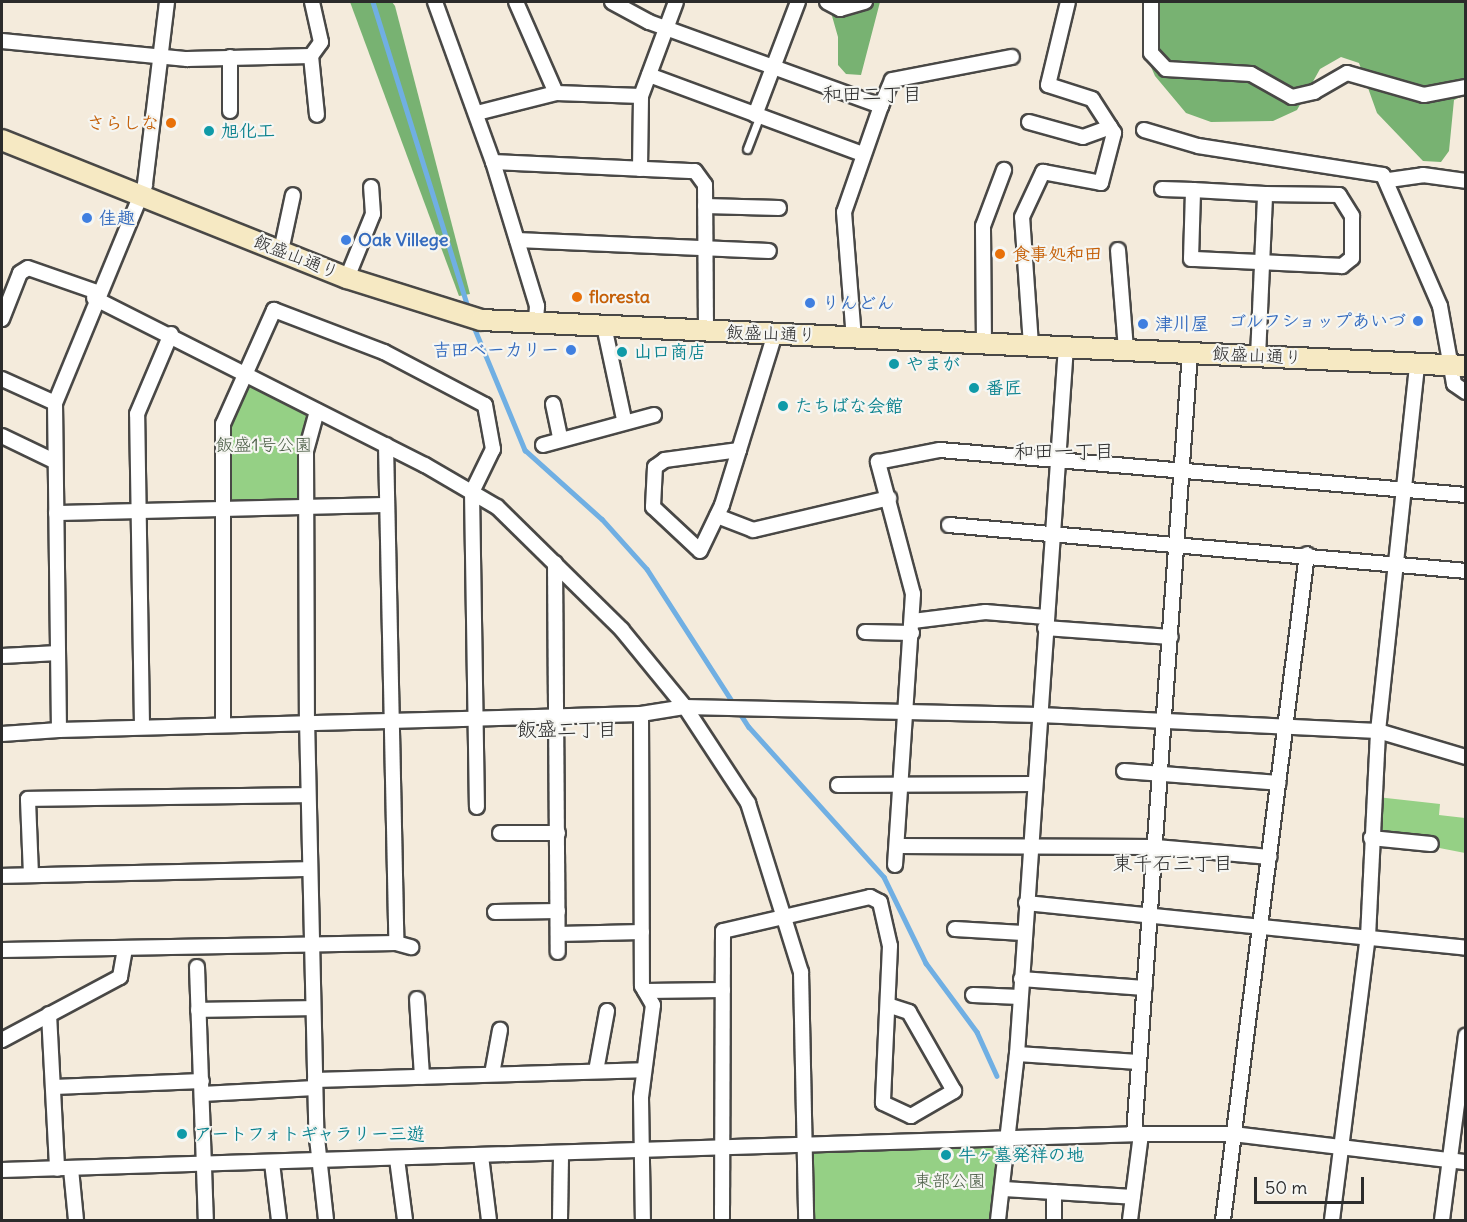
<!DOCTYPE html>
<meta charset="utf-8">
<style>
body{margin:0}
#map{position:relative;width:1467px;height:1222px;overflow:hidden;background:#f4ebdc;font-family:Delius,"Klee One",sans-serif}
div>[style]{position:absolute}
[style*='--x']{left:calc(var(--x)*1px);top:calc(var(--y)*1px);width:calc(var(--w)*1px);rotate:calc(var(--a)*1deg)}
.green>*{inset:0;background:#95d085}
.forest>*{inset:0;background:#78b272}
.stream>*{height:4.5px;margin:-2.25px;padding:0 2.25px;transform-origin:2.25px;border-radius:2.25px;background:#70afe3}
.roads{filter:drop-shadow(2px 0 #494846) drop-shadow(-2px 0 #494846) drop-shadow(0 2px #494846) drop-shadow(0 -2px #494846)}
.lane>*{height:7px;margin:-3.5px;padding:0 3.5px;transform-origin:3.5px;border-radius:3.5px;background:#fff}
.street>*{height:14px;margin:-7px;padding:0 7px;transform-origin:7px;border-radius:7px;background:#fff}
.secondary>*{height:20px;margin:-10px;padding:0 10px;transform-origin:10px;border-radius:10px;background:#f6e9c3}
.dots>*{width:16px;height:16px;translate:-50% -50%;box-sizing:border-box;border:3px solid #f6f6f2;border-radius:50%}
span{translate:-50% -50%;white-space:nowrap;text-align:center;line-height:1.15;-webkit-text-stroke:4.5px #f6f6f2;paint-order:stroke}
.food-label{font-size:18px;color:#c56008;font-weight:700}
.right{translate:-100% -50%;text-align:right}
.left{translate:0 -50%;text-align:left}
.culture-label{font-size:18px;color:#0d838f;font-weight:700}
.shop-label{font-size:18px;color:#366cbe;font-weight:700}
.street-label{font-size:18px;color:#2b2b2b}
.park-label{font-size:18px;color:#4b5d46}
.neighbourhood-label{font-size:20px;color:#2b2b2b}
.frame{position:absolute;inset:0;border:3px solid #2b2b2b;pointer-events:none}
.scale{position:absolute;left:1254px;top:1177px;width:110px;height:27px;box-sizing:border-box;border:3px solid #2b2b2b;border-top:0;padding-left:8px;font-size:18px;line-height:21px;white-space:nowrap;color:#2b2b2b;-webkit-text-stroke:4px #f6f6f2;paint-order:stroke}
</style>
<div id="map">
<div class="green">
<div style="clip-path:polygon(244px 376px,313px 413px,302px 502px,226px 504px,225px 434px)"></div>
<div style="clip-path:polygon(1377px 797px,1440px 804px,1439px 815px,1465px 818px,1465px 853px,1373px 835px)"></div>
<div style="clip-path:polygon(1007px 1141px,996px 1220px,809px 1220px,809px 1146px)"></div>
</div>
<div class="forest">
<div style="clip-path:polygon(350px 2px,392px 2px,395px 6px,470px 294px,459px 296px)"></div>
<div style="clip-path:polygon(828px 2px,880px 2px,861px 75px,846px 74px,838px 65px,838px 37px)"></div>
<div style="clip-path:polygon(1143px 2px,1465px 2px,1465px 95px,1454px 100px,1449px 151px,1441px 162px,1423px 161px,1377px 113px,1359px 63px,1341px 57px,1320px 69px,1297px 110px,1273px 121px,1211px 122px,1186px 113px,1155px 76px,1144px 51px)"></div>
</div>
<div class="stream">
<div style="--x:373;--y:2;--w:324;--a:72.7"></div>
<div style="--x:472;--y:322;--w:139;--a:67.5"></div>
<div style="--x:525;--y:450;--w:103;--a:41.9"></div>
<div style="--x:602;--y:519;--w:67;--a:48"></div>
<div style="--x:647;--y:569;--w:188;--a:57.2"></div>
<div style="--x:749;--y:727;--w:202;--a:48"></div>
<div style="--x:884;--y:877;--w:96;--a:64"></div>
<div style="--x:926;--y:963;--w:86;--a:53.5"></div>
<div style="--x:977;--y:1032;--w:48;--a:65.6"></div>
</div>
<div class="roads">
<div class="lane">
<div style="--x:747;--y:149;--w:34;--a:-69"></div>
</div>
<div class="street">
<div style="--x:167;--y:2;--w:184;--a:96.9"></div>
<div style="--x:145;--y:185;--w:236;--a:112.4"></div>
<div style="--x:55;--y:403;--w:327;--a:89.3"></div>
<div style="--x:59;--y:730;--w:582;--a:-1.57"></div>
<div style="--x:641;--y:714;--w:45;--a:-9"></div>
<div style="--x:685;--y:707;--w:354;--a:1.3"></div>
<div style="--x:1039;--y:715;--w:339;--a:2.7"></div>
<div style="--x:1378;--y:731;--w:92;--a:16.5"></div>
<div style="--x:435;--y:2;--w:170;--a:70.1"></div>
<div style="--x:493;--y:162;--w:151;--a:73"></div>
<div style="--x:537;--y:306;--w:16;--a:94"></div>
<div style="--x:516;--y:2;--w:99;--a:66.3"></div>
<div style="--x:612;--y:2;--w:42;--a:28.4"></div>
<div style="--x:649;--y:22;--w:247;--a:19.9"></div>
<div style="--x:881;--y:106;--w:112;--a:109.2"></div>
<div style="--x:844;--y:212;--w:126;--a:85.5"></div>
<div style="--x:827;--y:2;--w:15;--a:28"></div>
<div style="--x:840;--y:9;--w:26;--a:-16"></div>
<div style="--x:1151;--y:2;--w:51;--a:90"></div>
<div style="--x:1151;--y:53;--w:22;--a:47"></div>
<div style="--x:1166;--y:69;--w:85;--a:3.4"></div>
<div style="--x:1251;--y:74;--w:47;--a:29.3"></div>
<div style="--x:1292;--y:97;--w:23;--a:-13"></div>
<div style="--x:1314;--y:92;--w:38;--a:-30"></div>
<div style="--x:1347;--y:73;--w:80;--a:15.9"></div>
<div style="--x:1424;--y:95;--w:43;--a:-10.8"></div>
<div style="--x:2;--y:41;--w:186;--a:5.6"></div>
<div style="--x:187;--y:59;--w:124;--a:-1.4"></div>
<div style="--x:311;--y:56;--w:17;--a:-54"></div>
<div style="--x:321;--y:42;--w:41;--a:-102.7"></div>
<div style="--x:311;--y:56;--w:59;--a:84.2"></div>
<div style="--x:230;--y:57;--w:54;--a:90"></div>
<div style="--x:649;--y:75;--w:228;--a:20.3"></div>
<div style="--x:881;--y:106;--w:28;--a:-67"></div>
<div style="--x:892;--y:80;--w:122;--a:-10.9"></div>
<div style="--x:477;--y:113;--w:81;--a:-14.2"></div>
<div style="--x:556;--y:93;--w:85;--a:2"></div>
<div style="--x:755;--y:115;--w:121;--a:-69.2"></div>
<div style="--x:1029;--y:122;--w:56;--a:15.5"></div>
<div style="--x:1083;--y:137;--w:29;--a:-20"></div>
<div style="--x:1144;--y:130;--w:56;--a:16.5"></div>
<div style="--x:1198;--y:146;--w:187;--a:8.9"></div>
<div style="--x:1383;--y:175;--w:143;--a:66.5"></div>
<div style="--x:1440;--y:306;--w:79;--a:79.8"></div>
<div style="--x:1454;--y:384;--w:14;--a:34"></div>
<div style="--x:493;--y:162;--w:202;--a:2.6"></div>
<div style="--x:695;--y:171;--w:17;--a:54"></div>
<div style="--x:705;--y:185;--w:146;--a:89.6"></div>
<div style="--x:640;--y:169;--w:73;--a:-89.2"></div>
<div style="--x:641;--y:96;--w:100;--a:-69.6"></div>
<div style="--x:1389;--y:180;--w:34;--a:-8"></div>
<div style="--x:1423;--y:175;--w:43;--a:7.9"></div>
<div style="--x:1162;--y:189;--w:31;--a:2"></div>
<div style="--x:1193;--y:190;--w:72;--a:3.2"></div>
<div style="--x:1265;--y:194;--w:74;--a:0.8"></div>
<div style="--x:1339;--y:195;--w:25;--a:58"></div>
<div style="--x:1352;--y:216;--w:42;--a:90"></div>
<div style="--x:1352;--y:258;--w:13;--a:141"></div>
<div style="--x:1342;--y:266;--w:151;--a:-177.3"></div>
<div style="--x:1191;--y:259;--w:69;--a:-88.3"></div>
<div style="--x:705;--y:206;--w:74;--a:1.5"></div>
<div style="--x:517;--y:240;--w:252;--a:2.5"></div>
<div style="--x:1118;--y:250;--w:100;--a:85.4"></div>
<div style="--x:281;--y:251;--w:57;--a:-77.9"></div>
<div style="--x:347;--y:278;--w:69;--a:-67.9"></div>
<div style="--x:373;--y:214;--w:27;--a:-94"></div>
<div style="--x:94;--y:298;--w:371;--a:26.8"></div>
<div style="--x:425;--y:465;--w:83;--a:30.3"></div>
<div style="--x:497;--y:507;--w:175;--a:44.5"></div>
<div style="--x:622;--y:630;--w:99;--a:50.7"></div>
<div style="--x:685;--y:707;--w:115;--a:56.7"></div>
<div style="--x:748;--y:803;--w:177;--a:72.6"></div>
<div style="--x:801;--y:972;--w:248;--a:88.8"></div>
<div style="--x:2;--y:319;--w:49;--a:-68.6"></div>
<div style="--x:20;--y:273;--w:9;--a:-32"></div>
<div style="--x:28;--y:268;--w:73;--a:19.2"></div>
<div style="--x:604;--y:326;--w:95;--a:77.9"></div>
<div style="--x:984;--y:344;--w:118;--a:-90.5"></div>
<div style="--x:983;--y:226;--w:60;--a:-69.4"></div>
<div style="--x:1031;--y:345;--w:128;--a:-94"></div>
<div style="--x:1022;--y:217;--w:50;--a:-65"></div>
<div style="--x:1043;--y:172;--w:59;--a:10.7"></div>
<div style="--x:1101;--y:183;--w:52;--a:-75.4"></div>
<div style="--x:1114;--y:133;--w:40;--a:-122.9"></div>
<div style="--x:1092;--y:99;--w:46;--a:-162.3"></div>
<div style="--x:1048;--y:85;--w:85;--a:-76.5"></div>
<div style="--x:1258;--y:357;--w:163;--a:-87.5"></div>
<div style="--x:2;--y:379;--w:58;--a:24.4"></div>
<div style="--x:553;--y:404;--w:34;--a:78"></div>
<div style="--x:317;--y:411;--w:41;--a:105.4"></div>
<div style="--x:306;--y:451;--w:268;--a:89.8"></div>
<div style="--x:307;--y:719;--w:410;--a:88.7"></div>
<div style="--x:316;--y:1129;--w:92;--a:83.7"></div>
<div style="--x:2;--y:436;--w:58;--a:25.7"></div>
<div style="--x:386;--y:445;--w:498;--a:88.8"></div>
<div style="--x:543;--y:445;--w:115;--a:-15.1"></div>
<div style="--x:739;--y:450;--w:75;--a:172.3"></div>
<div style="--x:665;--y:460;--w:12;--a:145"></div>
<div style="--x:655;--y:467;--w:40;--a:92.9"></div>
<div style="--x:653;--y:507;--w:64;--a:43.1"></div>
<div style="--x:700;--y:551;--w:51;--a:-64.4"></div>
<div style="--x:722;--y:505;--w:58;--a:-72.8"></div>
<div style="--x:739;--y:450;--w:121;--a:-72.8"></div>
<div style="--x:56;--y:513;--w:331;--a:-1.4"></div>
<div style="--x:717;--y:516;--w:39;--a:21"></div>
<div style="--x:753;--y:530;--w:140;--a:-13.2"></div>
<div style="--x:949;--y:525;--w:519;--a:5.08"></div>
<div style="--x:555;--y:563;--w:389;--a:89.6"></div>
<div style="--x:913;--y:621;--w:73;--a:-7.1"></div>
<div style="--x:985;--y:612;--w:61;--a:4.7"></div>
<div style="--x:1045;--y:628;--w:126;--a:4.1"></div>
<div style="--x:865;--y:632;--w:47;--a:1.2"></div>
<div style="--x:2;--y:656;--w:56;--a:-3.1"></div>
<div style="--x:641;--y:714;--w:272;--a:89.8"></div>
<div style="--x:642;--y:986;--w:22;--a:60"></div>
<div style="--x:653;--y:1005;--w:94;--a:97.4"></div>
<div style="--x:641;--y:1098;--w:122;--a:89.1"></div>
<div style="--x:223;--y:722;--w:298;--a:-90"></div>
<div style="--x:223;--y:424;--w:125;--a:-65.9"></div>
<div style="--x:274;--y:310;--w:118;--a:20.9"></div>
<div style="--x:384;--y:352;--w:114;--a:27.7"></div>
<div style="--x:485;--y:405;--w:45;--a:79.7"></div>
<div style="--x:493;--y:449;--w:48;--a:116"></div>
<div style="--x:472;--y:492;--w:315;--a:89.1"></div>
<div style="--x:142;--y:725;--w:311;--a:-90.9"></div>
<div style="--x:137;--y:414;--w:87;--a:-67"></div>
<div style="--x:2;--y:734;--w:57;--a:-4"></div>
<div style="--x:1124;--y:771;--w:155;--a:4.4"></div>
<div style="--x:838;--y:785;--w:195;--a:-0.3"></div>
<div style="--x:500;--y:833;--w:58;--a:0"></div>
<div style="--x:1371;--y:838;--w:60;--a:5.7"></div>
<div style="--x:897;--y:846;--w:259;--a:0.2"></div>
<div style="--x:1156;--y:847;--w:114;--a:5"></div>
<div style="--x:895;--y:865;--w:272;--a:-86.2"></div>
<div style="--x:913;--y:594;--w:137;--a:-104.9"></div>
<div style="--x:878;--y:462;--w:63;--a:-11"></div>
<div style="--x:940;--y:450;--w:528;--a:4.89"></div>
<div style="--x:31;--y:875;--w:76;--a:-92.3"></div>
<div style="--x:28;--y:799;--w:280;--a:-0.8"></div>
<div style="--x:2;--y:876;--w:307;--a:-1.3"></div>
<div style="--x:1026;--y:903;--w:442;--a:5.8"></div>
<div style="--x:495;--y:912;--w:63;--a:-0.9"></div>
<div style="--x:955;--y:929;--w:68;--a:3.4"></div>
<div style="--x:558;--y:934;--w:84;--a:-1.4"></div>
<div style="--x:2;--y:950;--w:394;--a:-1"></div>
<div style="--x:396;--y:943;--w:16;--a:15"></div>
<div style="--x:197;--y:967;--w:253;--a:88"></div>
<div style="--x:1021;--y:979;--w:124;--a:4.2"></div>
<div style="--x:645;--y:991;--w:78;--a:-0.7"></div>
<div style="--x:973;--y:995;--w:47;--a:2.4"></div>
<div style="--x:417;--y:999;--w:78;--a:86.3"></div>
<div style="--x:198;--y:1010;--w:114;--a:-1"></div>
<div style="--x:49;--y:1014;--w:155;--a:87"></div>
<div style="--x:2;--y:1040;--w:134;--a:-28.1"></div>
<div style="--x:120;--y:977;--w:29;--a:-80"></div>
<div style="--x:1017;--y:1054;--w:122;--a:3.8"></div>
<div style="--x:596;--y:1071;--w:61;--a:-79.6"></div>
<div style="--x:492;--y:1074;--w:45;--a:-79.7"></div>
<div style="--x:315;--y:1080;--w:328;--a:-1.7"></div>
<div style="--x:54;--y:1087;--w:148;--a:-2.3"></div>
<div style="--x:202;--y:1094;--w:113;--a:-3"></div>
<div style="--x:1134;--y:1134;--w:783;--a:-85.9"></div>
<div style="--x:481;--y:1156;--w:64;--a:82.9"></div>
<div style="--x:397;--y:1159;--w:62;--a:82.5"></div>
<div style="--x:272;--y:1163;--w:57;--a:83"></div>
<div style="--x:71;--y:1169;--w:51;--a:84.4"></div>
<div style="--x:2;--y:1170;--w:1140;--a:-1.81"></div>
<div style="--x:1141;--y:1134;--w:92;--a:0"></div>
<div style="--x:1233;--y:1134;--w:235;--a:6.9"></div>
<div style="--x:1004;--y:1189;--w:129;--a:3.5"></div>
<div style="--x:722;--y:1218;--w:287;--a:-89.8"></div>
<div style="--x:723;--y:931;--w:151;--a:-13"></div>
<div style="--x:870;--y:897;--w:11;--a:27"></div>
<div style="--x:880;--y:902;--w:45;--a:77.2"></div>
<div style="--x:890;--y:946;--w:157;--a:92.6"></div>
<div style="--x:883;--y:1103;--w:31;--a:25"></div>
<div style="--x:911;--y:1116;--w:50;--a:-30.2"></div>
<div style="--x:954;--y:1091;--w:91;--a:-119.7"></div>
<div style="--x:909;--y:1012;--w:22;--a:-162"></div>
<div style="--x:560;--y:1220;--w:67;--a:-89.1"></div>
<div style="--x:998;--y:1220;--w:167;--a:-83.5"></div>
<div style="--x:1017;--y:1054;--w:709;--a:-86.04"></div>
<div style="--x:1054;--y:1220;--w:28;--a:-90"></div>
<div style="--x:1130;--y:1220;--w:87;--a:-82.7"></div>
<div style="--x:1223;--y:1220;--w:671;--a:-82.81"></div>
<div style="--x:1332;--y:1220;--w:285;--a:-82.8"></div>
<div style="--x:1368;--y:937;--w:206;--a:-87.2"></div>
<div style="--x:1378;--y:731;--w:369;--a:-83.9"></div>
<div style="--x:1442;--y:1220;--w:186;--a:-82.6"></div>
</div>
<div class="secondary">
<div style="--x:2;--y:140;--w:372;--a:21.8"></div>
<div style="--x:347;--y:278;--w:140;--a:17.4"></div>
<div style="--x:481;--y:320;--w:986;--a:2.67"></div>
</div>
</div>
<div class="dots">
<div style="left:171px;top:123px;background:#e8710a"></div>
<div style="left:209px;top:131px;background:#0f9aa8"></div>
<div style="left:87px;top:218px;background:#3f7fe0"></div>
<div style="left:346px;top:240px;background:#3f7fe0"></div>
<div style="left:1000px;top:254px;background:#e8710a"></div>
<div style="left:577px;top:297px;background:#e8710a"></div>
<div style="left:810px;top:303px;background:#3f7fe0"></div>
<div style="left:1418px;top:321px;background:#3f7fe0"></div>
<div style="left:1143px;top:324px;background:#3f7fe0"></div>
<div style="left:571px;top:350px;background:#3f7fe0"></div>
<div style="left:622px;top:352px;background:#0f9aa8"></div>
<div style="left:894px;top:364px;background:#0f9aa8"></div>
<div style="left:974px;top:388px;background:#0f9aa8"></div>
<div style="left:783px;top:406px;background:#0f9aa8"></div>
<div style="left:182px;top:1134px;background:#0f9aa8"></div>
<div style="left:946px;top:1155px;background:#0f9aa8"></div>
</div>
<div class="food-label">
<span class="right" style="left:159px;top:123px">さらしな</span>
<span class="left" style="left:1012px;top:254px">食事処和田</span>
<span class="left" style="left:589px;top:297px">floresta</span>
</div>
<div class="culture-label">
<span class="left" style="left:221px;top:131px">旭化工</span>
<span class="left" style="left:634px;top:352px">山口商店</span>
<span class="left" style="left:906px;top:364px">やまが</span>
<span class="left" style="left:986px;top:388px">番匠</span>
<span class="left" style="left:795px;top:406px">たちばな会館</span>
<span class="left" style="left:194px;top:1134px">アートフォトギャラリー三遊</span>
<span class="left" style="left:958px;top:1155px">牛ヶ墓発祥の地</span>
</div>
<div class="shop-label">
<span class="left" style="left:99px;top:218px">佳趣</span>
<span class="left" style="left:358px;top:240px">Oak Villege</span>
<span class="left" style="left:822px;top:303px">りんどん</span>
<span class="right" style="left:1406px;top:321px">ゴルフショップあいづ</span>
<span class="left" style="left:1155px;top:324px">津川屋</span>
<span class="right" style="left:559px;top:350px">吉田ベーカリー</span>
</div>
<div class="street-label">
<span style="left:296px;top:257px;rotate:22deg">飯盛山通り</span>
<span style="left:771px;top:334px;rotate:2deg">飯盛山通り</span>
<span style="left:1257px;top:356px;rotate:3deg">飯盛山通り</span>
</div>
<div class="park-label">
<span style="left:264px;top:445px">飯盛1号公園</span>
<span style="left:950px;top:1181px">東部公園</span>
</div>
<div class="neighbourhood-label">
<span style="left:872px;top:93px">和田二丁目</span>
<span style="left:1064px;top:450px">和田一丁目</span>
<span style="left:567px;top:728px">飯盛二丁目</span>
<span style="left:1173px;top:862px">東千石三丁目</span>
</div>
<div class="frame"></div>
<div class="scale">50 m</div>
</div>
